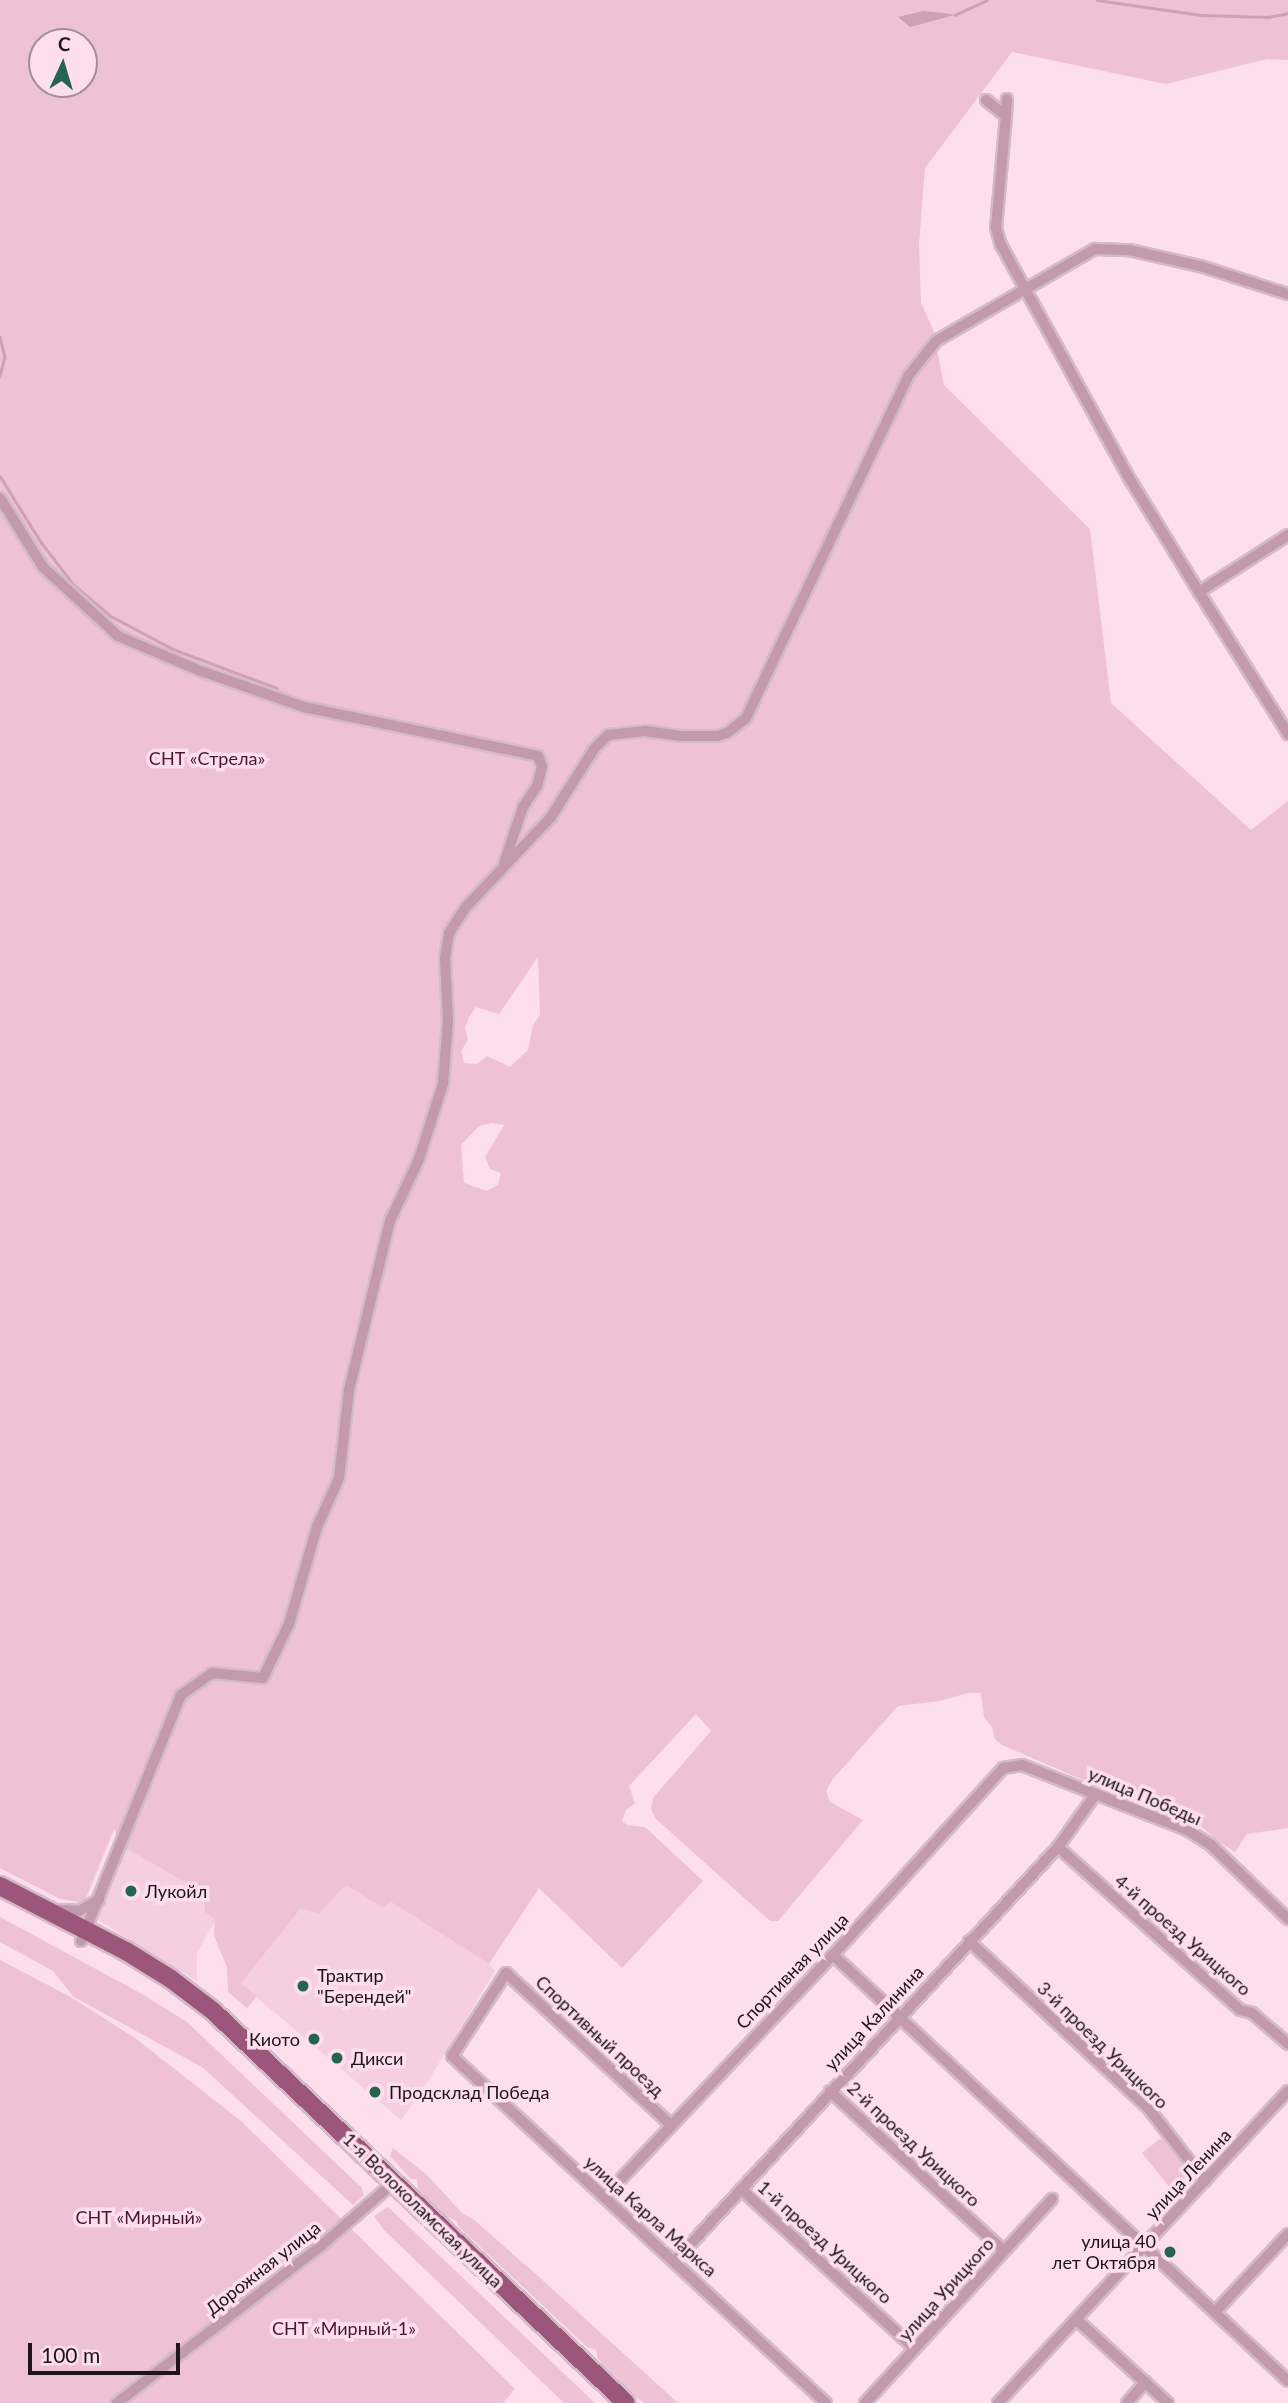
<!DOCTYPE html>
<meta charset="utf-8">
<style>
body{margin:0}
#map{position:relative;width:1288px;height:2403px;overflow:hidden;background:#fcdeec;font-family:Lato,sans-serif}
div>[style]{position:absolute}
[style*='--x']{left:calc(var(--x)*1px);top:calc(var(--y)*1px);width:calc(var(--w)*1px);rotate:calc(var(--a)*1deg)}
.built>*{inset:0;background:#f5cfe1}
.green>*{inset:0;background:#efc1d7}
.water>*{inset:0;background:#cea1b7}
.stream>*{height:2.5px;margin:-1.25px;padding:0 1.25px;transform-origin:1.25px;border-radius:1.25px;background:#cea1b7}
.roads{filter:drop-shadow(2px 0 #d4bac6) drop-shadow(-2px 0 #d4bac6) drop-shadow(0 2px #d4bac6) drop-shadow(0 -2px #d4bac6)}
.minor>*{height:10px;margin:-5px;padding:0 5px;transform-origin:5px;border-radius:5px;background:#c299ad}
.primary>*{height:18px;margin:-9px;padding:0 9px;transform-origin:9px;border-radius:9px;background:#9c567b}
.dots>*{width:19px;height:19px;translate:-50% -50%;box-sizing:border-box;border:4px solid #fcdeec;border-radius:50%}
span{translate:-50% -50%;white-space:nowrap;text-align:center;line-height:1.15;-webkit-text-stroke:7px #fcdeec;paint-order:stroke}
.park-label{font-size:18px;color:#4d1636}
.street-label{font-size:18px;color:#1f1419}
.poi-label{font-size:18px;color:#1f1419}
.left{translate:0 -50%;text-align:left}
.right{translate:-100% -50%;text-align:right}
.north{position:absolute;left:28px;top:28px;width:70px;height:70px;box-sizing:border-box;background:#fcdeec;border:2px solid #a48d98;border-radius:50%;rotate:4deg;font-size:19px;font-weight:700;line-height:28px;text-align:center;color:#1f1419}
.north::after{content:'';display:block;margin:auto;width:24px;height:32px;background:#27644f;clip-path:polygon(50% 0,100% 100%,50% 72%,0 100%)}
.scale{position:absolute;left:28px;top:2343px;width:152px;height:32px;box-sizing:border-box;border:4px solid #1f1419;border-top:0;padding-left:9px;font-size:21px;line-height:24px;white-space:nowrap;color:#1f1419;-webkit-text-stroke:5px #fcdeec;paint-order:stroke}
</style>
<div id="map">
<div class="built">
<div style="clip-path:polygon(124px 1847px,205px 1893px,205px 1912px,216px 1919px,197px 1953px,197px 1981px,98px 1920px)"></div>
<div style="clip-path:polygon(346px 1885px,383px 1908px,391px 1902px,489px 1964px,495px 1971px,430px 2078px,401px 2120px,240px 1983px,301px 1907px,319px 1914px)"></div>
</div>
<div class="green">
<div style="clip-path:polygon(evenodd,0 0,1288px 0,1288px 60px,1267px 59px,1166px 84px,1012px 52px,925px 168px,919px 244px,921px 303px,933px 329px,944px 385px,1090px 529px,1111px 703px,1251px 830px,1288px 801px,1288px 1828px,1247px 1834px,1235px 1852px,1215px 1839px,1197px 1822px,1166px 1816px,1002px 1745px,995px 1739px,992px 1727px,984px 1717px,981px 1693px,968px 1693px,940px 1701px,898px 1706px,832px 1780px,826px 1791px,830px 1802px,863px 1820px,778px 1921px,770px 1921px,656px 1819px,651px 1809px,653px 1798px,711px 1731px,696px 1714px,629px 1786px,635px 1803px,626px 1810px,622px 1821px,627px 1825px,645px 1827px,703px 1881px,622px 1968px,539px 1888px,489px 1964px,391px 1902px,383px 1908px,346px 1885px,319px 1914px,301px 1908px,241px 1983px,257px 1996px,247px 2008px,228px 1992px,227px 1967px,214px 1936px,215px 1919px,205px 1912px,204px 1893px,124px 1847px,114px 1829px,84px 1903px,60px 1899px,0 1868px,0 0,42px 42px,84px 42px,84px 84px,42px 84px,42px 42px,0 0,538px 957px,540px 1015px,533px 1025px,528px 1050px,510px 1067px,487px 1056px,477px 1064px,464px 1063px,461px 1051px,468px 1040px,465px 1028px,469px 1017px,476px 1007px,499px 1014px,538px 957px,0 0,492px 1123px,504px 1125px,485px 1157px,490px 1169px,501px 1173px,498px 1185px,487px 1191px,464px 1183px,461px 1145px,479px 1126px,492px 1123px)"></div>
<div style="clip-path:polygon(0 1917px,142px 1994px,187px 2022px,362px 2188px,364px 2195px,353px 2205px,202px 2067px,74px 1997px,53px 1971px,0 1942px)"></div>
<div style="clip-path:polygon(0 1960px,69px 1996px,135px 2038px,241px 2121px,515px 2389px,503px 2403px,0 2403px)"></div>
<div style="clip-path:polygon(1161px 2138px,1190px 2174px,1171px 2189px,1142px 2153px)"></div>
<div style="clip-path:polygon(393px 2148px,426px 2174px,463px 2214px,473px 2219px,538px 2276px,678px 2403px,645px 2403px,637px 2398px,598px 2359px,596px 2350px,587px 2347px,458px 2226px,457px 2221px,444px 2216px,418px 2189px,417px 2179px,411px 2179px,390px 2156px)"></div>
<div style="clip-path:polygon(388px 2207px,595px 2403px,564px 2403px,384px 2230px,374px 2216px)"></div>
</div>
<div class="water">
<div style="clip-path:polygon(923px 11px,944px 13px,955px 15px,910px 27px,898px 17px)"></div>
</div>
<div class="stream">
<div style="--x:1097;--y:0;--w:105;--a:8.2"></div>
<div style="--x:1201;--y:15;--w:67;--a:1.7"></div>
<div style="--x:1268;--y:17;--w:20;--a:-11"></div>
<div style="--x:955;--y:15;--w:35;--a:-25"></div>
<div style="--x:0;--y:337;--w:21;--a:76"></div>
<div style="--x:5;--y:357;--w:20;--a:105"></div>
<div style="--x:0;--y:476;--w:78;--a:58.2"></div>
<div style="--x:41;--y:542;--w:54;--a:52.5"></div>
<div style="--x:74;--y:585;--w:48;--a:40"></div>
<div style="--x:111;--y:616;--w:70;--a:28"></div>
<div style="--x:173;--y:649;--w:111;--a:20.6"></div>
</div>
<div class="roads">
<div class="minor">
<div style="--x:986;--y:100;--w:26;--a:39"></div>
<div style="--x:1006;--y:116;--w:112;--a:95.1"></div>
<div style="--x:996;--y:228;--w:18;--a:74"></div>
<div style="--x:1001;--y:245;--w:269;--a:61.2"></div>
<div style="--x:1131;--y:481;--w:130;--a:58.5"></div>
<div style="--x:1006;--y:116;--w:17;--a:-87"></div>
<div style="--x:0;--y:498;--w:81;--a:58.1"></div>
<div style="--x:43;--y:567;--w:102;--a:42.6"></div>
<div style="--x:118;--y:636;--w:90;--a:22.9"></div>
<div style="--x:201;--y:671;--w:109;--a:19.3"></div>
<div style="--x:304;--y:707;--w:239;--a:11.8"></div>
<div style="--x:538;--y:756;--w:12;--a:70"></div>
<div style="--x:542;--y:767;--w:20;--a:105"></div>
<div style="--x:537;--y:786;--w:25;--a:124"></div>
<div style="--x:523;--y:807;--w:59;--a:108.7"></div>
<div style="--x:1288;--y:535;--w:106;--a:147.4"></div>
<div style="--x:1199;--y:592;--w:168;--a:57.9"></div>
<div style="--x:1058;--y:1847;--w:244;--a:41.8"></div>
<div style="--x:1240;--y:2010;--w:12;--a:14"></div>
<div style="--x:1252;--y:2013;--w:48;--a:40.7"></div>
<div style="--x:56;--y:1910;--w:23;--a:2"></div>
<div style="--x:79;--y:1911;--w:23;--a:-29"></div>
<div style="--x:81;--y:1941;--w:266;--a:-67.9"></div>
<div style="--x:181;--y:1695;--w:38;--a:-35"></div>
<div style="--x:212;--y:1673;--w:51;--a:5.6"></div>
<div style="--x:263;--y:1678;--w:60;--a:-64.3"></div>
<div style="--x:289;--y:1624;--w:101;--a:-73.9"></div>
<div style="--x:317;--y:1527;--w:54;--a:-65.8"></div>
<div style="--x:339;--y:1478;--w:89;--a:-83.5"></div>
<div style="--x:349;--y:1390;--w:174;--a:-76.4"></div>
<div style="--x:390;--y:1221;--w:68;--a:-64.9"></div>
<div style="--x:419;--y:1159;--w:79;--a:-72.3"></div>
<div style="--x:443;--y:1084;--w:63;--a:-85.5"></div>
<div style="--x:448;--y:1021;--w:63;--a:-92.7"></div>
<div style="--x:445;--y:958;--w:25;--a:-81"></div>
<div style="--x:449;--y:933;--w:31;--a:-57"></div>
<div style="--x:466;--y:907;--w:124;--a:-46.6"></div>
<div style="--x:551;--y:817;--w:80;--a:-57.7"></div>
<div style="--x:594;--y:749;--w:20;--a:-45"></div>
<div style="--x:608;--y:735;--w:37;--a:-6"></div>
<div style="--x:645;--y:731;--w:36;--a:8"></div>
<div style="--x:681;--y:736;--w:36;--a:0"></div>
<div style="--x:717;--y:736;--w:10;--a:-17"></div>
<div style="--x:727;--y:733;--w:24;--a:-38"></div>
<div style="--x:746;--y:718;--w:380;--a:-64.6"></div>
<div style="--x:909;--y:375;--w:43;--a:-51.5"></div>
<div style="--x:936;--y:341;--w:184;--a:-30.1"></div>
<div style="--x:1095;--y:249;--w:34;--a:2"></div>
<div style="--x:1129;--y:250;--w:73;--a:12.7"></div>
<div style="--x:1200;--y:266;--w:92;--a:17.7"></div>
<div style="--x:969;--y:1941;--w:245;--a:43"></div>
<div style="--x:1148;--y:2108;--w:93;--a:52"></div>
<div style="--x:833;--y:1955;--w:623;--a:43.11"></div>
<div style="--x:830;--y:2091;--w:236;--a:42.6"></div>
<div style="--x:671;--y:2125;--w:224;--a:-137.3"></div>
<div style="--x:506;--y:1973;--w:99;--a:123"></div>
<div style="--x:452;--y:2056;--w:510;--a:42.86"></div>
<div style="--x:741;--y:2189;--w:236;--a:42.6"></div>
<div style="--x:604;--y:2197;--w:333;--a:-46.6"></div>
<div style="--x:833;--y:1955;--w:253;--a:-47.7"></div>
<div style="--x:1003;--y:1768;--w:19;--a:-9"></div>
<div style="--x:1022;--y:1765;--w:177;--a:21.5"></div>
<div style="--x:1187;--y:1830;--w:28;--a:32"></div>
<div style="--x:1211;--y:1845;--w:107;--a:43.9"></div>
<div style="--x:675;--y:2261;--w:564;--a:-47.23"></div>
<div style="--x:1058;--y:1847;--w:64;--a:-54.6"></div>
<div style="--x:1215;--y:2312;--w:107;--a:-46.9"></div>
<div style="--x:1077;--y:2320;--w:123;--a:42.4"></div>
<div style="--x:117;--y:2403;--w:257;--a:-37.6"></div>
<div style="--x:321;--y:2246;--w:97;--a:-41.2"></div>
<div style="--x:865;--y:2403;--w:277;--a:-47.5"></div>
<div style="--x:998;--y:2403;--w:426;--a:-47.1"></div>
<div style="--x:1127;--y:2403;--w:28;--a:-49"></div>
</div>
<div class="primary">
<div style="--x:0;--y:1886;--w:142;--a:27.3"></div>
<div style="--x:126;--y:1951;--w:53;--a:31.9"></div>
<div style="--x:171;--y:1979;--w:53;--a:37.3"></div>
<div style="--x:213;--y:2011;--w:569;--a:43.51"></div>
</div>
</div>
<div class="dots">
<div style="left:131px;top:1891px;background:#27644f"></div>
<div style="left:303px;top:1986px;background:#27644f"></div>
<div style="left:314px;top:2039px;background:#27644f"></div>
<div style="left:337px;top:2058px;background:#27644f"></div>
<div style="left:375px;top:2092px;background:#27644f"></div>
<div style="left:1170px;top:2252px;background:#27644f"></div>
</div>
<div class="park-label">
<span style="left:207px;top:758px">СНТ «Стрела»</span>
<span style="left:139px;top:2217px">СНТ «Мирный»</span>
<span style="left:344px;top:2328px">СНТ «Мирный-1»</span>
</div>
<div class="street-label">
<span style="left:1145px;top:1796px;rotate:23deg">улица Победы</span>
<span style="left:1183px;top:1935px;rotate:41deg">4-й проезд Урицкого</span>
<span style="left:792px;top:1971px;rotate:-46deg">Спортивная улица</span>
<span style="left:874px;top:2018px;rotate:-47deg">улица Калинина</span>
<span style="left:600px;top:2036px;rotate:43deg">Спортивный проезд</span>
<span style="left:1103px;top:2045px;rotate:44deg">3-й проезд Урицкого</span>
<span style="left:914px;top:2144px;rotate:43deg">2-й проезд Урицкого</span>
<span style="left:1188px;top:2174px;rotate:-47deg">улица Ленина</span>
<span style="left:423px;top:2210px;rotate:44deg">1-я Волоколамская улица</span>
<span style="left:651px;top:2216px;rotate:42deg">улица Карла Маркса</span>
<span style="left:825px;top:2242px;rotate:42deg">1-й проезд Урицкого</span>
<span style="left:263px;top:2268px;rotate:-38deg">Дорожная улица</span>
<span style="left:946px;top:2289px;rotate:-48deg">улица Урицкого</span>
</div>
<div class="poi-label">
<span class="left" style="left:145px;top:1891px">Лукойл</span>
<span class="left" style="left:317px;top:1986px">Трактир<br>"Берендей"</span>
<span class="right" style="left:300px;top:2039px">Киото</span>
<span class="left" style="left:351px;top:2058px">Дикси</span>
<span class="left" style="left:389px;top:2092px">Продсклад Победа</span>
<span class="right" style="left:1156px;top:2252px">улица 40<br>лет Октября</span>
</div>
<div class="north">С</div>
<div class="scale">100 m</div>
</div>
